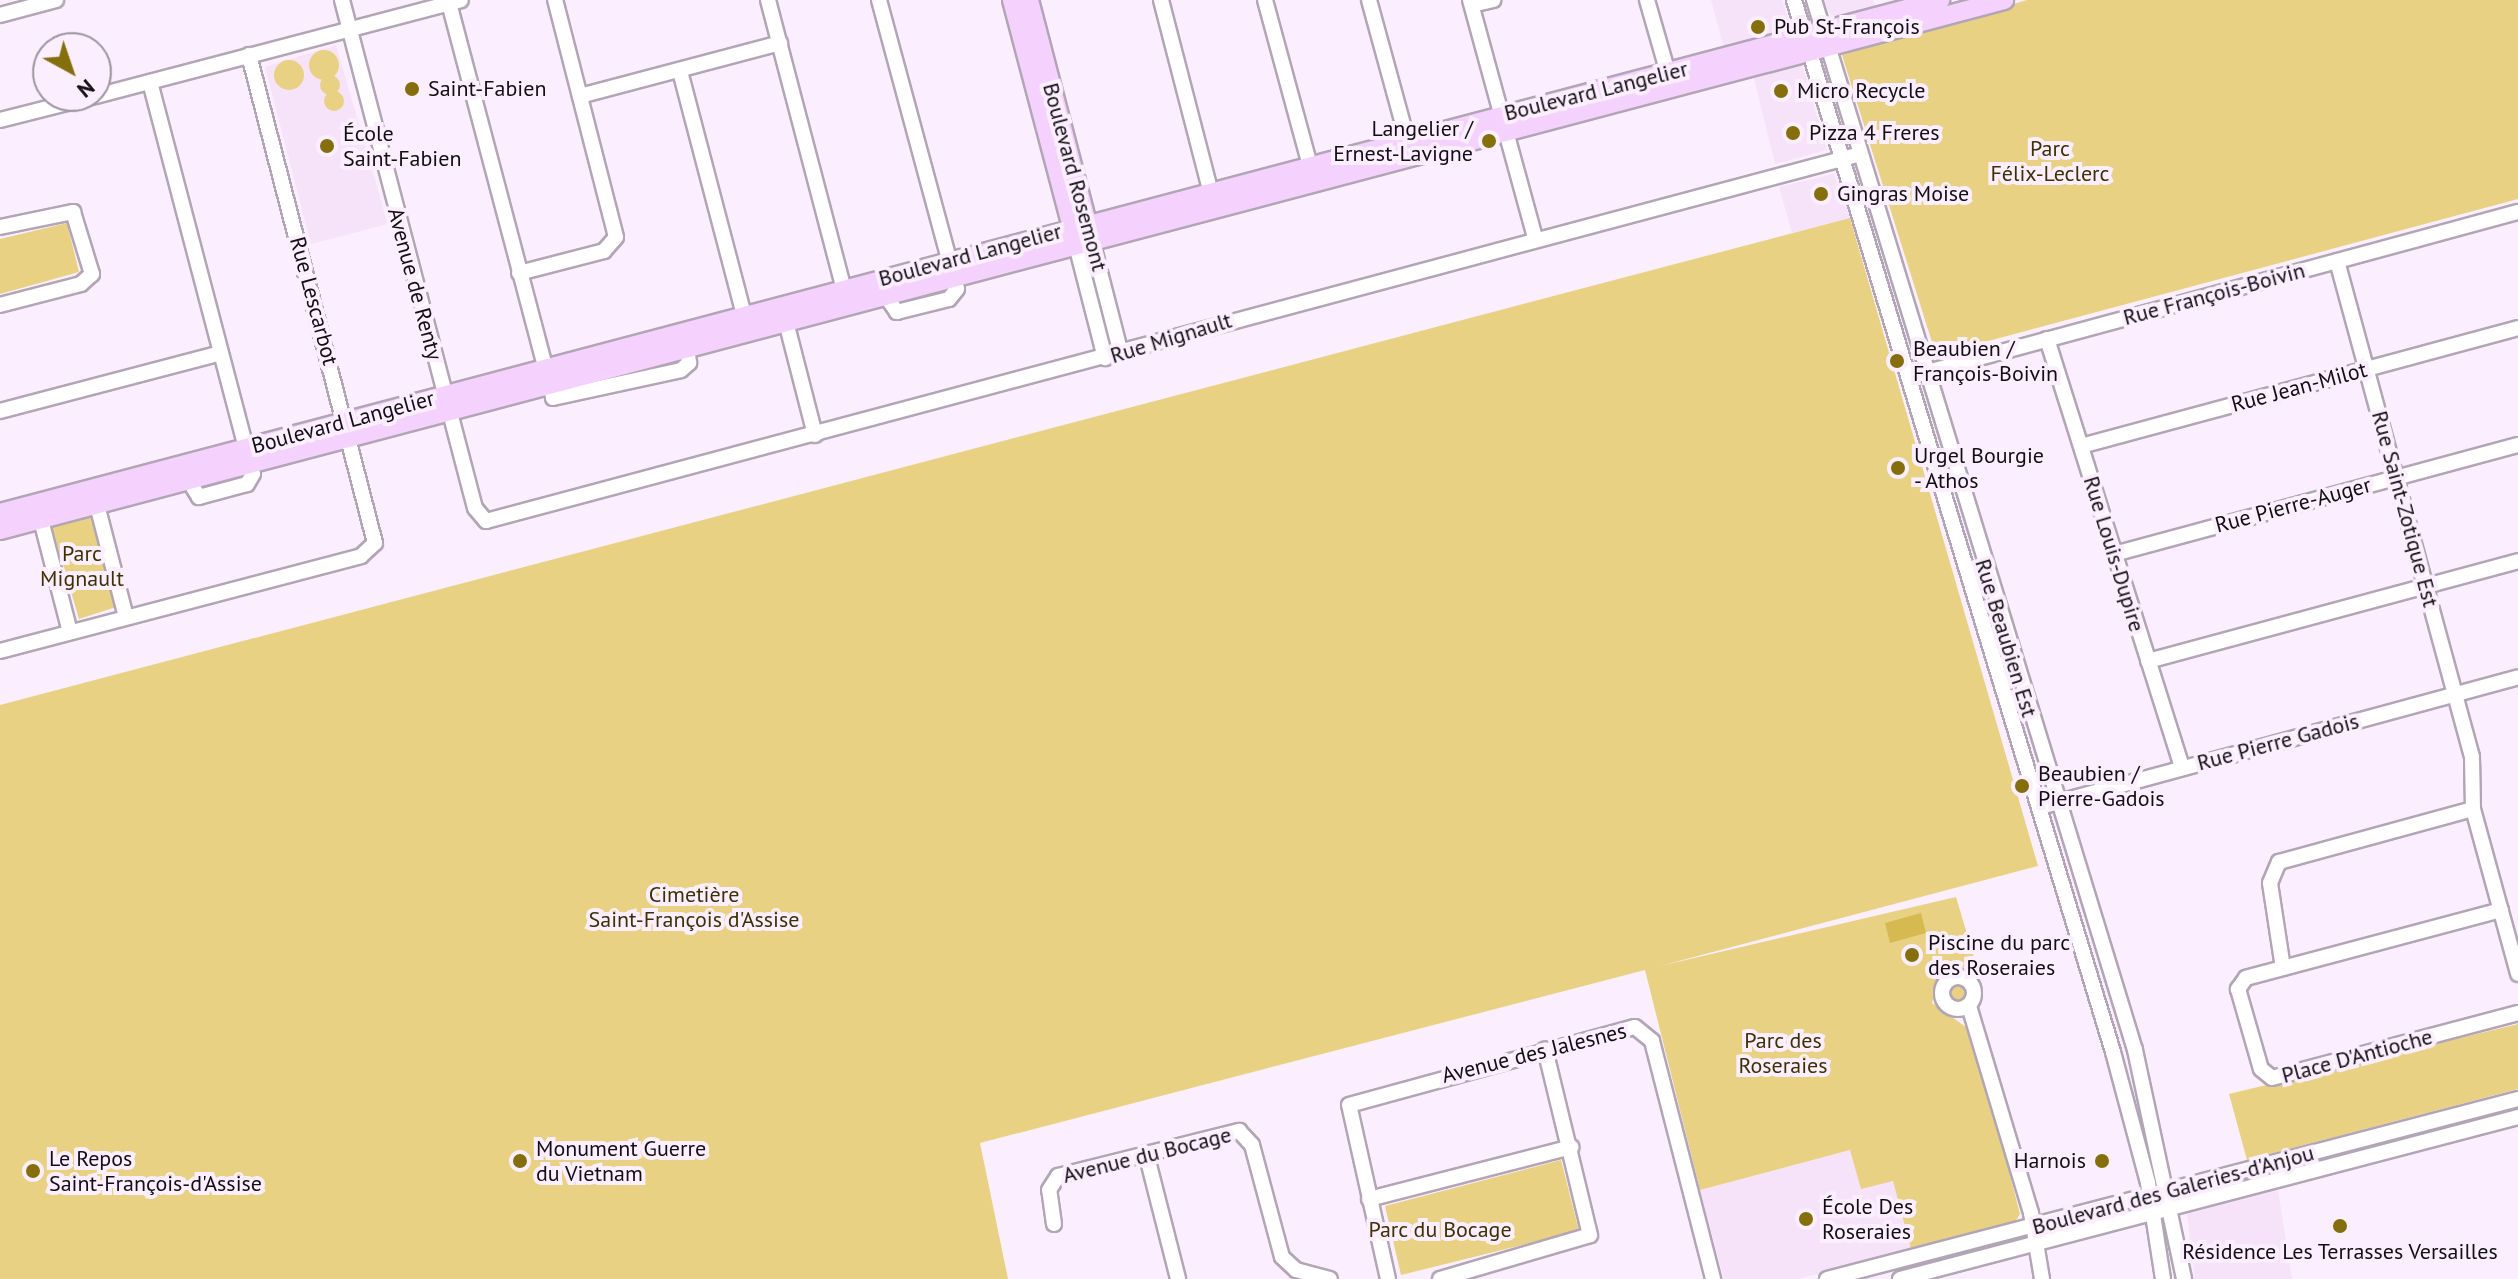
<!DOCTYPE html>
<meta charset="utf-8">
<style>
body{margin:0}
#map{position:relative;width:2518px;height:1279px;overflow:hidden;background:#fbeefe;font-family:"PT Sans",sans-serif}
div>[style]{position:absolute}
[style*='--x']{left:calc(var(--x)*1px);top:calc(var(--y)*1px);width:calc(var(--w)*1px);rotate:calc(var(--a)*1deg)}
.built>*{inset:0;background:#f6e3fa}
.green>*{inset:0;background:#e8d183}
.round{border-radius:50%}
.water>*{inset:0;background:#d7b951}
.roads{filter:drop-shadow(2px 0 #b2a5b5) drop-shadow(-2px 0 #b2a5b5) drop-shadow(0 2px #b2a5b5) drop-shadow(0 -2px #b2a5b5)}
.minor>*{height:14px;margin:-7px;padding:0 7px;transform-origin:7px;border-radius:7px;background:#fff}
.minor>.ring{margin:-7px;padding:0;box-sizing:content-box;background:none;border:14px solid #fff;border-radius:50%}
.major>*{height:18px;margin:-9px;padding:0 9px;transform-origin:9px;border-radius:9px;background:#f5d2fe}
.dots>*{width:22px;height:22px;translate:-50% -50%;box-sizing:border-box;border:4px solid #fbeefe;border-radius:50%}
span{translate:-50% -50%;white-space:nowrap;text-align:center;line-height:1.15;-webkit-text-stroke:8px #fbeefe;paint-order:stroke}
.poi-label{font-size:22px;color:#120e13}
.left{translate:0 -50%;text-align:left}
.right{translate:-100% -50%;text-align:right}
.street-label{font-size:22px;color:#120e13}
.park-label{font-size:22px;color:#3d3103}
.north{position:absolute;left:32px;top:32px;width:80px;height:80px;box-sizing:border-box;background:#fbeefe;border:2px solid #9e94a0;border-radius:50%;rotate:140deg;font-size:22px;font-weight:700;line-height:32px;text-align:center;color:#120e13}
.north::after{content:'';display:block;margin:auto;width:28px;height:36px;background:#856e0c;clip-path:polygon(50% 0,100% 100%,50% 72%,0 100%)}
</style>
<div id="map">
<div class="built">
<div style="clip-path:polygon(1711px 0,1782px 0,1791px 28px,1724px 48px)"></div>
<div style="clip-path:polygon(1824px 0,1873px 0,1876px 8px,1832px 19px)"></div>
<div style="clip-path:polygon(336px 45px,388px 224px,311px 244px,265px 67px)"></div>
<div style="clip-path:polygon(1802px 65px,1827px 150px,1775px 164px,1753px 75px)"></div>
<div style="clip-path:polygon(1834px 174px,1850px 218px,1792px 233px,1779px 187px)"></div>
<div style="clip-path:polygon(1851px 1150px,1893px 1180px,1911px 1249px,1798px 1279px,1724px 1279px,1700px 1190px)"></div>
<div style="clip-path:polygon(2278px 1190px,2292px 1279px,2195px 1279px,2187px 1214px)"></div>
</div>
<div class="green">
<div style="clip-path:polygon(2027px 0,2518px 0,2518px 199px,1936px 355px,1842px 55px)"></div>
<div class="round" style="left:309px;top:50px;width:30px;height:30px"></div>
<div class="round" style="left:274px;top:60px;width:30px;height:30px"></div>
<div class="round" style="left:320px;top:75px;width:20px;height:20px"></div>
<div class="round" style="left:324px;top:91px;width:20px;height:20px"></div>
<div style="clip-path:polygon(1850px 218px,2038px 866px,1660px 966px,1956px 897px,1976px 964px,1940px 974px,1932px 1003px,1973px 1032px,2020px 1214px,2015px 1222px,1911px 1249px,1893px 1181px,1861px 1189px,1850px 1150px,1700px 1190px,1645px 970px,980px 1143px,1008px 1279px,0 1279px,0 705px)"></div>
<div style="clip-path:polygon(67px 223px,79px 272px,0 294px,0 239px)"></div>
<div style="clip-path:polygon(92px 517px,116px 607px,79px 619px,52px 527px)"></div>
<div class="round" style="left:1947px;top:984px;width:20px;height:20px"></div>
<div style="clip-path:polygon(2518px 1024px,2518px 1089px,2247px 1160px,2229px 1094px)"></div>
<div style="clip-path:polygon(1561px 1160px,1579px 1231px,1401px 1275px,1385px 1206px)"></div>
</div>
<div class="water">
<div style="clip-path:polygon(1921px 913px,1926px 933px,1890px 943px,1885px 923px)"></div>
</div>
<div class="roads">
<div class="minor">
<div style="--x:342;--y:0;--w:525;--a:75.33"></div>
<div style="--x:475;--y:508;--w:17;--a:50"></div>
<div style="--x:486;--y:521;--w:1422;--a:-14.95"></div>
<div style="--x:768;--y:0;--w:308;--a:75.3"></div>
<div style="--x:879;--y:0;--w:299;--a:74.9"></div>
<div style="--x:957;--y:289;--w:13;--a:129"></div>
<div style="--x:949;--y:299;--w:54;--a:166"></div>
<div style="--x:897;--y:312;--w:21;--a:-125"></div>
<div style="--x:1161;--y:0;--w:208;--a:75.5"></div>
<div style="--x:1265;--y:0;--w:179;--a:74.8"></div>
<div style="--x:1369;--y:0;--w:156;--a:74.7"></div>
<div style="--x:1470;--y:0;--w:247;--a:74.7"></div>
<div style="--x:1647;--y:0;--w:83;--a:74"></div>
<div style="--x:1794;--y:0;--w:1099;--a:73.13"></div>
<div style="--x:2113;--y:1052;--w:136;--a:75"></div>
<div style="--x:2148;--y:1183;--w:97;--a:81.1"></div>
<div style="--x:1814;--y:0;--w:1098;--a:73"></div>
<div style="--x:2135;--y:1050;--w:234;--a:77.9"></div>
<div style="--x:449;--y:3;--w:408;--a:75.2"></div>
<div style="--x:553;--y:398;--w:131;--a:-12.3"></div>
<div style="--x:681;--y:370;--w:11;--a:-41"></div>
<div style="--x:689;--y:363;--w:16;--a:-97"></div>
<div style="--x:1472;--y:5;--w:22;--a:-13"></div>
<div style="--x:0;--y:15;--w:58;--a:-15"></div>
<div style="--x:680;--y:71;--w:260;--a:75.3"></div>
<div style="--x:150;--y:82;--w:405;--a:75.3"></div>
<div style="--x:253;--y:474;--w:12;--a:121"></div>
<div style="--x:247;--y:484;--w:50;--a:164.8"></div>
<div style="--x:199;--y:497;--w:19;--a:-122"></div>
<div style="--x:96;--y:96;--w:377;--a:-14.7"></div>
<div style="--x:580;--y:96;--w:207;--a:-14.8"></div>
<div style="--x:0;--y:120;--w:98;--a:-14.2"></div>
<div style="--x:0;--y:227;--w:75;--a:-11.6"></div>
<div style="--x:73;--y:212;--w:65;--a:73"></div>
<div style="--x:92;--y:274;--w:15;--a:138"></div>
<div style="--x:81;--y:284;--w:84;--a:165.5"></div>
<div style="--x:1092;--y:241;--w:117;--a:75.6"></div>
<div style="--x:1076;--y:245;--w:117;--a:75.6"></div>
<div style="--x:2337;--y:261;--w:514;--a:74.77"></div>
<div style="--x:2472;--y:757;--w:52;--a:88.9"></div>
<div style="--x:2473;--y:809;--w:171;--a:74.7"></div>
<div style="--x:519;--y:273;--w:88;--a:-14.5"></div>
<div style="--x:604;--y:251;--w:18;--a:-49"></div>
<div style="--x:616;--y:237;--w:245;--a:-104.4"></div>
<div style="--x:784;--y:314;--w:125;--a:75.6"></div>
<div style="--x:2047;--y:339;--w:450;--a:72.5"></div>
<div style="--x:1920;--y:374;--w:620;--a:-15.16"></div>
<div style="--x:0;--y:411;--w:228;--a:-14.7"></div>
<div style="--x:2081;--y:446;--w:453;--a:-15.1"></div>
<div style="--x:97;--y:505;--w:116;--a:75.5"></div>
<div style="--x:41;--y:520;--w:116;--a:75.5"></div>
<div style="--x:2114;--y:554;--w:418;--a:-15.1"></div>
<div style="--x:0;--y:651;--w:373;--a:-14.7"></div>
<div style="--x:361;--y:556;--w:19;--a:-43"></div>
<div style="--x:375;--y:543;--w:504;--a:-104.48"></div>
<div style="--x:2148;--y:661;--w:383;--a:-15.1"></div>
<div style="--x:2048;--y:805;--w:487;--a:-15.2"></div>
<div style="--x:2501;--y:910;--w:264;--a:165.1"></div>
<div style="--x:2246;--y:978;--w:14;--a:126"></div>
<div style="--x:2238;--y:989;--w:83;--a:74"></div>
<div style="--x:2261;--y:1069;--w:14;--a:39"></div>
<div style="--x:2272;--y:1078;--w:254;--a:-14.8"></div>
<div style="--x:2283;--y:968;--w:86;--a:-98.7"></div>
<div style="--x:2270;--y:883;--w:23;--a:-67"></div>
<div style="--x:2279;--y:862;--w:201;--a:-15.3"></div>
<div class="ring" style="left:1942px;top:977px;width:18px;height:18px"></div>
<div style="--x:1969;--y:1006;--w:216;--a:73.3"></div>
<div style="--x:2031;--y:1213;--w:67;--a:80.5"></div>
<div style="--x:1146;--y:1153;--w:130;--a:75.7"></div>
<div style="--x:1369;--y:1199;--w:209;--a:-14.4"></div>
<div style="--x:1054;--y:1224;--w:34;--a:-98"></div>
<div style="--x:1049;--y:1190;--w:17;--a:-57"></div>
<div style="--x:1058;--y:1176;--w:187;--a:-14"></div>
<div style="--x:1239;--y:1131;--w:19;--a:47"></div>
<div style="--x:1252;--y:1145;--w:116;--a:75"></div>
<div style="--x:1282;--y:1257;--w:19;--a:43"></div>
<div style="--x:1296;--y:1270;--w:35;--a:15"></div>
<div style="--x:1388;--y:1279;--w:178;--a:-102.6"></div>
<div style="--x:1349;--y:1105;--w:296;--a:-15.3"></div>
<div style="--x:1635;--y:1027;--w:22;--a:39"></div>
<div style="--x:1652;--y:1041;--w:246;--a:75.6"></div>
<div style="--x:1440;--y:1279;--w:156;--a:-16.3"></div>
<div style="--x:1590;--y:1235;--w:191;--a:-103.6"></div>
<div style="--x:1827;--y:1279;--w:714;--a:-14.6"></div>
<div style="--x:1900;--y:1279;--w:639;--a:-14.69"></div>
</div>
<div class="major">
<div style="--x:1012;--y:0;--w:246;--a:75.2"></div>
<div style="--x:1029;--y:0;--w:242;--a:75.4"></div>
<div style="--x:0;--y:513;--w:2007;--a:-14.81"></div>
<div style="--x:0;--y:530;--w:2073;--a:-14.81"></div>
</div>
</div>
<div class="dots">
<div style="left:1758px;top:27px;background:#856e0c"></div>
<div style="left:412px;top:89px;background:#856e0c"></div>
<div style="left:1781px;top:91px;background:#856e0c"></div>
<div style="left:1793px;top:133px;background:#856e0c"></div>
<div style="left:1489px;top:141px;background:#856e0c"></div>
<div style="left:327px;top:146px;background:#856e0c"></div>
<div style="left:1821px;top:194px;background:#856e0c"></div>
<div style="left:1897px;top:361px;background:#856e0c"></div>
<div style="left:1898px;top:468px;background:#856e0c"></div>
<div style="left:2022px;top:786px;background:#856e0c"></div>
<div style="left:1912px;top:955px;background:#856e0c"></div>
<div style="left:520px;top:1161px;background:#856e0c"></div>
<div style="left:2102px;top:1161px;background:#856e0c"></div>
<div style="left:33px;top:1171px;background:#856e0c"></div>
<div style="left:1806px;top:1219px;background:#856e0c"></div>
<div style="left:2340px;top:1226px;background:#856e0c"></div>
</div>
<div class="poi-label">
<span class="left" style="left:1774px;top:27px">Pub St-François</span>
<span class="left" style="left:428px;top:89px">Saint-Fabien</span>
<span class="left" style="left:1797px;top:91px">Micro Recycle</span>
<span class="right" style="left:1473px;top:141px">Langelier /<br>Ernest-Lavigne</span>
<span class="left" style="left:343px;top:146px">École<br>Saint-Fabien</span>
<span class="left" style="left:1809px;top:133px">Pizza 4 Freres</span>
<span class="left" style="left:1837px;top:194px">Gingras Moise</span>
<span class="left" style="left:1913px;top:361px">Beaubien /<br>François-Boivin</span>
<span class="left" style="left:1914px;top:468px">Urgel Bourgie<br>- Athos</span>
<span class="left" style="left:2038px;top:786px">Beaubien /<br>Pierre-Gadois</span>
<span class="left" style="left:1928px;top:955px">Piscine du parc<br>des Roseraies</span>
<span class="left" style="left:536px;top:1161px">Monument Guerre<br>du Vietnam</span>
<span class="left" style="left:49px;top:1171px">Le Repos<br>Saint-François-d'Assise</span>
<span class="right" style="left:2086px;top:1161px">Harnois</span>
<span class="left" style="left:1822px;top:1219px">École Des<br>Roseraies</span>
<span style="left:2340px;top:1252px">Résidence Les Terrasses Versailles</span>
</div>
<div class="street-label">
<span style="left:1596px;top:91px;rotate:-14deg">Boulevard Langelier</span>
<span style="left:1075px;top:177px;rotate:75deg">Boulevard Rosemont</span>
<span style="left:970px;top:255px;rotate:-15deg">Boulevard Langelier</span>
<span style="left:415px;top:284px;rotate:75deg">Avenue de Renty</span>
<span style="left:2214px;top:294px;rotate:-15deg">Rue François-Boivin</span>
<span style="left:314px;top:301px;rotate:75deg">Rue Lescarbot</span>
<span style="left:1171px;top:338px;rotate:-17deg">Rue Mignault</span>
<span style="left:2299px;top:387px;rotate:-15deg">Rue Jean-Milot</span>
<span style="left:343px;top:422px;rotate:-15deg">Boulevard Langelier</span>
<span style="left:2293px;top:505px;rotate:-15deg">Rue Pierre-Auger</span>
<span style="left:2405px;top:509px;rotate:75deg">Rue Saint-Zotique Est</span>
<span style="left:2114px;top:554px;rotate:73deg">Rue Louis-Dupire</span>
<span style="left:2006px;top:638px;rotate:73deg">Rue Beaubien Est</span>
<span style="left:2278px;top:742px;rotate:-15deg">Rue Pierre Gadois</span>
<span style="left:1534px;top:1053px;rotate:-14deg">Avenue des Jalesnes</span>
<span style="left:2357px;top:1056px;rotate:-15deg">Place D'Antioche</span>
<span style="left:1147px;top:1155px;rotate:-14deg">Avenue du Bocage</span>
<span style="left:2173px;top:1190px;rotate:-15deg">Boulevard des Galeries-d'Anjou</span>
</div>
<div class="park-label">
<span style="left:2050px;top:161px">Parc<br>Félix-Leclerc</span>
<span style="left:82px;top:566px">Parc<br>Mignault</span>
<span style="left:694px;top:907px">Cimetière<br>Saint-François d'Assise</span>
<span style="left:1783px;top:1053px">Parc des<br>Roseraies</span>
<span style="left:1440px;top:1230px">Parc du Bocage</span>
</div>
<div class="north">N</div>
</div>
